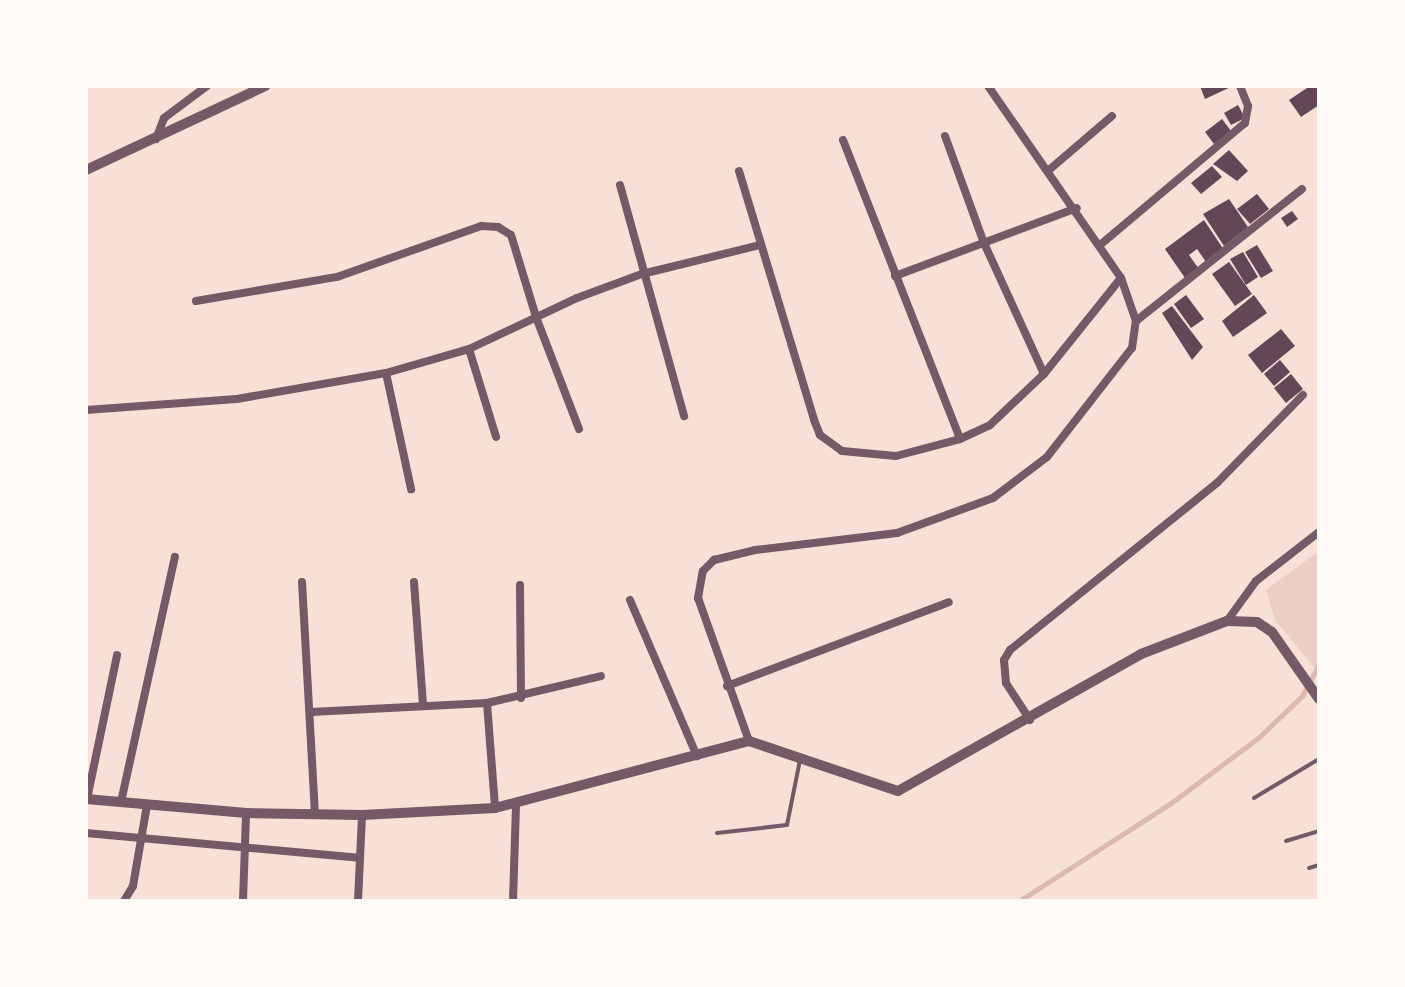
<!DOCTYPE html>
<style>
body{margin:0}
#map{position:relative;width:1405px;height:987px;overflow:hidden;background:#f7e1d7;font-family:"Sofia Sans Condensed",sans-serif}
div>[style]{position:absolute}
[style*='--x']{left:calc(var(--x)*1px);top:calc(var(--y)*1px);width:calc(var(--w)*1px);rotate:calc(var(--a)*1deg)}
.green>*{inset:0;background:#ebcfc5}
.stream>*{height:5px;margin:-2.5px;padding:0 2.5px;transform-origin:2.5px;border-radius:2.5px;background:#dcb8b0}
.building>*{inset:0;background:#644757}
.service>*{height:4px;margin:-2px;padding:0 2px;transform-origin:2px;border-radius:2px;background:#755966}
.minor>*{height:8px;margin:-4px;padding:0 4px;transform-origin:4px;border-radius:4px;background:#755966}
.tertiary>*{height:10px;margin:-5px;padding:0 5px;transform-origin:5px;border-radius:5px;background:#755966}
span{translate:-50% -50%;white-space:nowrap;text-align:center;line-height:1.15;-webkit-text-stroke:6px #fffaf5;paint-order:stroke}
.frame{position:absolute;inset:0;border:88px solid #fffaf5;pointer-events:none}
</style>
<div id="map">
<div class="green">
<div style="clip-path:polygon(1319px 551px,1319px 673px,1275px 620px,1266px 590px)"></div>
</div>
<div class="stream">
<div style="--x:1019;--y:901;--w:181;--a:-32.8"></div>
<div style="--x:1171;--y:803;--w:109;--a:-36.8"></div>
<div style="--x:1258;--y:738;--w:61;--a:-43.7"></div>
<div style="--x:1302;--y:696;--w:36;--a:-62"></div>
</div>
<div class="building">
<div style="clip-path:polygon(1200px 86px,1233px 86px,1205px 99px)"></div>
<div style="clip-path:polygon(1310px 86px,1319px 86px,1319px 105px,1301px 117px,1289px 100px)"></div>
<div style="clip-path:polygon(1238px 105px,1245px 118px,1231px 125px,1224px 113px)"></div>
<div style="clip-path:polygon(1222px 119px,1231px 131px,1214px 144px,1205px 132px)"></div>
<div style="clip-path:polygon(1229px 150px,1248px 171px,1237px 181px,1213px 164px)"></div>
<div style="clip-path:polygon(1212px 166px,1222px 177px,1201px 194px,1191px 183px)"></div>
<div style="clip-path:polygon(1257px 194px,1269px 209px,1250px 224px,1237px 209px)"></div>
<div style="clip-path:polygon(1229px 199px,1248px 227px,1224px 246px,1203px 214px)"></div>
<div style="clip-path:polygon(1292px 211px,1298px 219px,1287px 227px,1281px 218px)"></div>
<div style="clip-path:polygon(1204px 220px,1224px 250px,1206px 262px,1197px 249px,1189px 255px,1199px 269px,1185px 278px,1165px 249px)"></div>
<div style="clip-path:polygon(1257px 245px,1273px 271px,1261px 278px,1245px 252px)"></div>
<div style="clip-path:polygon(1243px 252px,1258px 277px,1246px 285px,1230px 259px)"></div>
<div style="clip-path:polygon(1229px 262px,1252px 294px,1235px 306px,1212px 274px)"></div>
<div style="clip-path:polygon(1186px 295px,1204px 319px,1191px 328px,1174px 304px)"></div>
<div style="clip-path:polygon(1254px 295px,1267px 313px,1233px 337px,1222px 321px)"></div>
<div style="clip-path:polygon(1172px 306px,1203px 347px,1192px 360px,1162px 313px)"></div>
<div style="clip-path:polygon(1281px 329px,1295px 346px,1262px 373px,1248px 355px)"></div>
<div style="clip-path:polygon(1280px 360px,1290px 372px,1274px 386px,1264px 374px)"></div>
<div style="clip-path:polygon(1291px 374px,1303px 389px,1286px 403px,1274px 388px)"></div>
</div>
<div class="service">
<div style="--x:1254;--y:798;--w:76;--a:-31"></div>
<div style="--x:717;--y:833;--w:70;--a:-6.5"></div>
<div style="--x:787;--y:825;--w:66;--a:-78.7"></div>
<div style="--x:1286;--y:841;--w:34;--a:-17"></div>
<div style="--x:1309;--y:868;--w:10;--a:-17"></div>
</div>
<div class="minor">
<div style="--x:945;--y:136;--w:114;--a:70"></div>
<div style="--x:984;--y:243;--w:144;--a:65.4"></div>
<div style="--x:156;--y:139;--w:22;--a:-69"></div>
<div style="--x:164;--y:118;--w:54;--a:-36.7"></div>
<div style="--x:843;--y:140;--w:321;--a:68.6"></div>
<div style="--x:1049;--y:170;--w:83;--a:-40.6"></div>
<div style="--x:739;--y:171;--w:260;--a:73.2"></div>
<div style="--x:814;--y:420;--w:16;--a:68"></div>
<div style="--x:820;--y:435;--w:27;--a:36"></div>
<div style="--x:842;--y:451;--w:54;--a:5.3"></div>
<div style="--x:896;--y:456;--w:66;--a:-14.9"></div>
<div style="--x:960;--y:439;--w:33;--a:-25"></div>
<div style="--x:990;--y:425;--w:74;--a:-43.4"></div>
<div style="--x:1044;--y:374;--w:123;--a:-51.3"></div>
<div style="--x:620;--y:185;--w:240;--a:74.5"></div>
<div style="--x:1100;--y:245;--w:189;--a:-40.1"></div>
<div style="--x:1245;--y:123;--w:17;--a:-80"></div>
<div style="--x:1248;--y:106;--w:22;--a:-112"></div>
<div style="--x:895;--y:276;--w:194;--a:-20.5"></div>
<div style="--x:196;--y:301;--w:143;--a:-9.7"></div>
<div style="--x:337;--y:277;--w:153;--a:-19.5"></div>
<div style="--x:481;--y:226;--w:17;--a:3"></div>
<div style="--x:498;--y:227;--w:15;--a:32"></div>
<div style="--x:511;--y:235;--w:86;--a:73"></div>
<div style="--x:536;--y:317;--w:120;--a:69"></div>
<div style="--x:1136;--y:321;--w:212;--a:-38.5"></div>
<div style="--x:469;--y:349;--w:92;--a:72.9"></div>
<div style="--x:386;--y:373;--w:119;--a:77.8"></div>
<div style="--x:86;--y:410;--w:151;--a:-4.2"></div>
<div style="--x:237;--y:399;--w:151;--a:-9.9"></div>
<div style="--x:386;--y:373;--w:86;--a:-16.1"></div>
<div style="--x:469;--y:349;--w:119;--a:-25.3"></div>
<div style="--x:577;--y:298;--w:69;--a:-20.3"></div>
<div style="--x:642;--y:274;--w:122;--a:-13.8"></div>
<div style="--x:302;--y:582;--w:232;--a:86.8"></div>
<div style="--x:414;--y:582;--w:124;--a:85.8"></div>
<div style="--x:520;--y:585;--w:113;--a:89.5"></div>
<div style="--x:630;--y:600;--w:170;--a:66.8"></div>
<div style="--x:1227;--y:621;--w:49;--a:-54.1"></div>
<div style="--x:1256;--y:581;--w:80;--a:-37.9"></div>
<div style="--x:727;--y:686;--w:237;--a:-20.7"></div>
<div style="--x:487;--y:703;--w:105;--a:85.6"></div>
<div style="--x:311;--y:712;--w:176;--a:-2.9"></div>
<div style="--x:487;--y:703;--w:117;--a:-13.3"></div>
<div style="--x:1030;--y:720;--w:44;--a:-123"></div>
<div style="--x:1006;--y:683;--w:23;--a:-95"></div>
<div style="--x:1004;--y:660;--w:12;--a:-59"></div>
<div style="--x:1010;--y:650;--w:266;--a:-38.9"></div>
<div style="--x:1217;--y:483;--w:123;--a:-45.7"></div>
<div style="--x:749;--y:741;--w:152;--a:-109.6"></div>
<div style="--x:698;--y:598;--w:27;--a:-80"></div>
<div style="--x:703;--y:571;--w:16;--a:-45"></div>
<div style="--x:714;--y:560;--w:42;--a:-13.7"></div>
<div style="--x:755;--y:550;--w:143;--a:-6.8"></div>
<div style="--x:897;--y:533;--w:102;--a:-20"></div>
<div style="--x:993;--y:498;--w:68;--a:-37.2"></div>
<div style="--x:1047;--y:457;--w:138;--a:-52.1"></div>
<div style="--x:1132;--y:348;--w:27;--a:-82"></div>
<div style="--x:1136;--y:321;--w:46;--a:-109.2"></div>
<div style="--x:1121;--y:278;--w:234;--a:-124.7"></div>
<div style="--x:87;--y:799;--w:147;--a:-78.2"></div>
<div style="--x:121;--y:802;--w:251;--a:-77.6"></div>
<div style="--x:86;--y:833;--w:274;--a:5.2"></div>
<div style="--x:124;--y:901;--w:17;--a:-59"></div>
<div style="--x:133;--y:886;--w:82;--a:-80.2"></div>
<div style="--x:243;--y:901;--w:88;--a:-88"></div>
<div style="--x:358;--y:901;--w:86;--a:-87.3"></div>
<div style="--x:513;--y:901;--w:96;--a:-88.2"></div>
</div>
<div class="tertiary">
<div style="--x:86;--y:170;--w:198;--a:-25.1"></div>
<div style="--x:86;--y:799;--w:161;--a:5"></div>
<div style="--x:246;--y:813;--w:116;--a:1"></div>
<div style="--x:362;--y:815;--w:133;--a:-3"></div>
<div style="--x:495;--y:808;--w:263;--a:-14.8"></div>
<div style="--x:749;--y:741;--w:157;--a:18.6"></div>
<div style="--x:898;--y:791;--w:279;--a:-29.4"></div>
<div style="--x:1141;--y:654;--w:92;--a:-21"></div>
<div style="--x:1227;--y:621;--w:30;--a:2"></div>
<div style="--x:1257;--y:622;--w:18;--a:34"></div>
<div style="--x:1272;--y:632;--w:82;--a:55"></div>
</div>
<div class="frame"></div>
</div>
